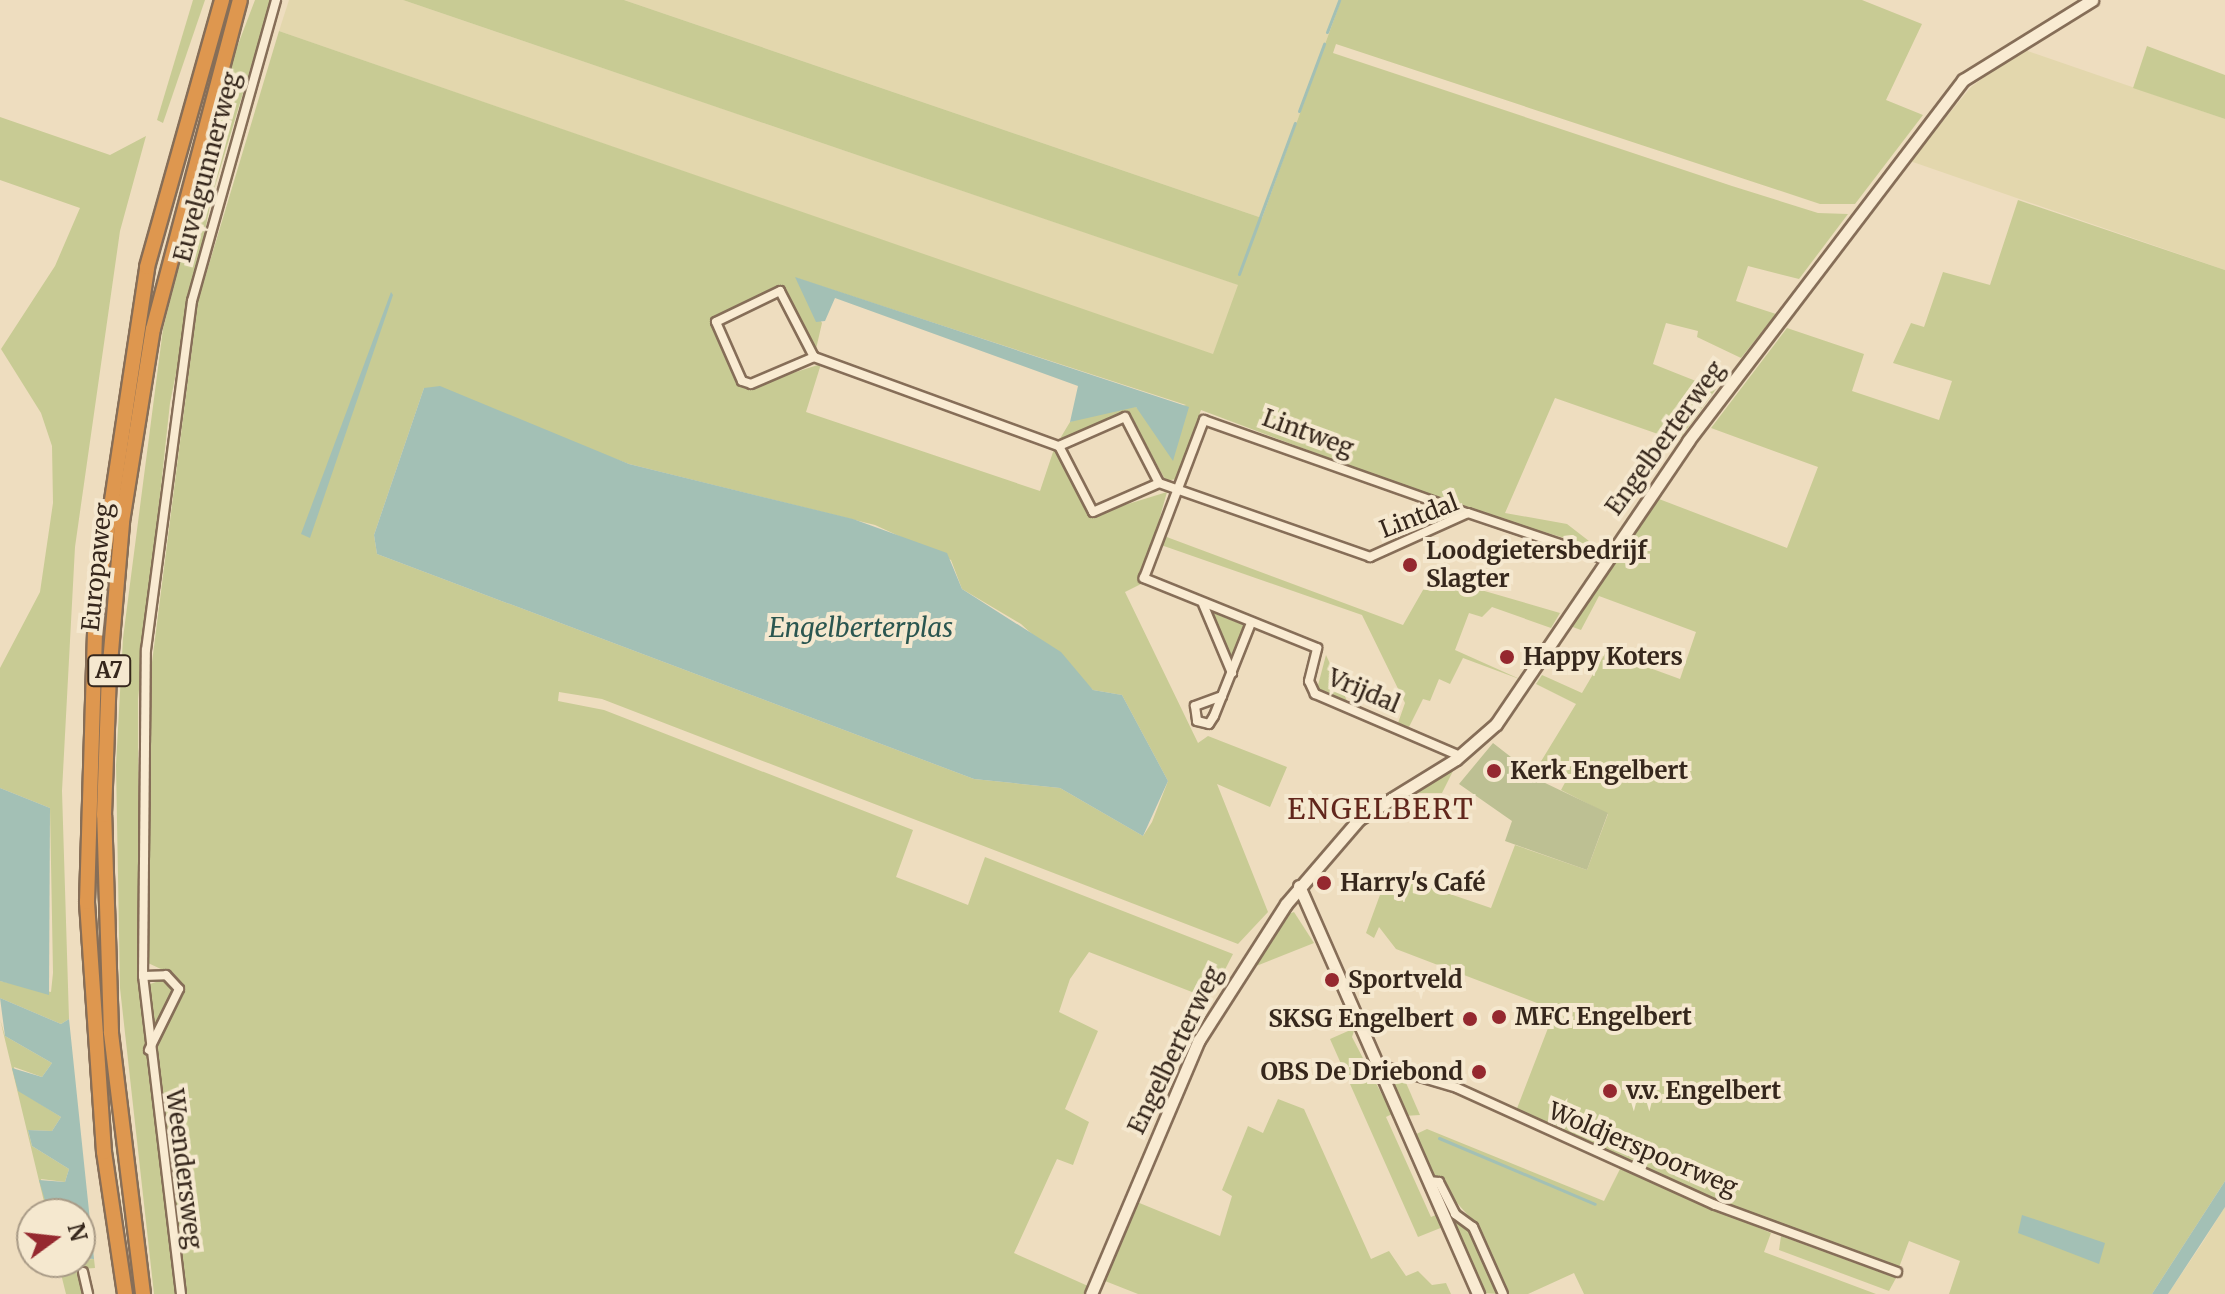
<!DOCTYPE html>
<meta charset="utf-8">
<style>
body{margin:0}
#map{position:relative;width:2225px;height:1294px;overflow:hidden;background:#eeddbf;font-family:Merriweather,serif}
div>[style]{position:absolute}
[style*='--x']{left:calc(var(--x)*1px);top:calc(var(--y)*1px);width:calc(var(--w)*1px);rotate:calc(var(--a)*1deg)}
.farmland>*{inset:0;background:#e3d7ad}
.green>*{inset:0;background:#c8cb94}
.cemetery>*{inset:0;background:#bdc093}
.water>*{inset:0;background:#a3c0b5}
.stream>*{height:3px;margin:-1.5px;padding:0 1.5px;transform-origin:1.5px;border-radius:1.5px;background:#a3c0b5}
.roads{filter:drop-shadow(2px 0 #866e58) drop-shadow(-2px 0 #866e58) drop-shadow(0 2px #866e58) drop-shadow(0 -2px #866e58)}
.street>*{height:8px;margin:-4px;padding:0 4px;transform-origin:4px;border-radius:4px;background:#f9ebd2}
.secondary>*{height:11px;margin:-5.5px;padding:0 5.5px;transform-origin:5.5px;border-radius:5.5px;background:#f9ebd2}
.highway>*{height:14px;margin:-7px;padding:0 7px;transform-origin:7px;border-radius:7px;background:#de974f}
.dots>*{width:22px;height:22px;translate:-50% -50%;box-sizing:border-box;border:4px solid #f5e8cf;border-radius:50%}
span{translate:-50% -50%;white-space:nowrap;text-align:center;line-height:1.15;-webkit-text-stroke:8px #f5e8cf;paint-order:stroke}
.shield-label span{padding:2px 6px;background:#f5e8cf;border:2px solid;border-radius:6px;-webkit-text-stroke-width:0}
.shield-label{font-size:22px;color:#36271c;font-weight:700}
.street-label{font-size:24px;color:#36271c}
.poi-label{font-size:24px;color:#36271c;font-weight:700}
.left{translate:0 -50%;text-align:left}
.right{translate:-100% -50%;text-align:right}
.water-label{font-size:26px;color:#2b5650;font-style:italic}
.quarter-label{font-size:28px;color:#62261c;letter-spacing:2px}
.north{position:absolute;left:16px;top:1198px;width:80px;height:80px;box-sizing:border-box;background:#f5e8cf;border:2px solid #a99b87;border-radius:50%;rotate:75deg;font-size:22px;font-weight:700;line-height:32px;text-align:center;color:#36271c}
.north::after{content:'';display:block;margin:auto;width:28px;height:36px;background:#95282f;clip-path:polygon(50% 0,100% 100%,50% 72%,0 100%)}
</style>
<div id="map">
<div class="farmland">
<div style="clip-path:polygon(289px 0,403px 0,1239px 285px,1213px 355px,279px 31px)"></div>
<div style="clip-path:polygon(624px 0,1341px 0,1262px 218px)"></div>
<div style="clip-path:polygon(2022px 49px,2225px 119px,2225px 270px,1910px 161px,1971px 87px)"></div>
<div style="clip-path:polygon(2225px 1207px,2225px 1294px,2168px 1294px,2201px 1245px)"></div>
</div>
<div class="green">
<div style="clip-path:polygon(193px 0,205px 0,163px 123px,157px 120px)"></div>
<div style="clip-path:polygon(255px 0,271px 0,212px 196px,170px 403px,138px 699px,139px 977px,176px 1294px,154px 1294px,120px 988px,116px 765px,123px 638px,163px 329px,226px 76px)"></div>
<div style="clip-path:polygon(evenodd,403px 0,624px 0,1262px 218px,1341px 0,1862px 0,1922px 24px,1886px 100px,1923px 115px,1855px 204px,1820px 204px,1336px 44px,1333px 53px,1732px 186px,1818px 213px,1848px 214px,1799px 279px,1748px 266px,1736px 301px,1776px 314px,1741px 358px,1697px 337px,1698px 331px,1666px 323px,1653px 364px,1716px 389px,1678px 441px,1555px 398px,1505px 513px,1567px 524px,1598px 548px,1457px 506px,1201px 410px,1176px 479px,1166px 481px,1129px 415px,1058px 442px,1070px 422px,1112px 407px,1136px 407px,1147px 417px,1186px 405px,796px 278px,822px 323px,816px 349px,784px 289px,711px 319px,745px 388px,821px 364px,806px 412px,1040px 491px,1054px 449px,1089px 516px,1167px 492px,1141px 584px,1125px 592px,1198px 743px,1208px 736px,1287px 767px,1270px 807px,1217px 784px,1268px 912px,1238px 944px,602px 699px,559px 692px,558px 701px,604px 710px,913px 830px,896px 877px,930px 890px,968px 905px,985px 857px,1233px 954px,1210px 999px,1089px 952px,1070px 979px,1059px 1012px,1098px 1031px,1065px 1109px,1089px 1122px,1073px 1165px,1057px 1159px,1014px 1253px,1088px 1286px,1085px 1294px,186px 1294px,154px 1053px,183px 993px,176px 976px,148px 963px,150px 678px,198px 301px,279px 31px,1213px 354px,1238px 285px,403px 0,424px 388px,629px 464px,875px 525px,951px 560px,962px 589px,1021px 624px,1093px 690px,1122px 695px,1168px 781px,1152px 822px,1143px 836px,1060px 788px,974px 779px,377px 554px,374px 535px,424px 388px)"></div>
<div style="clip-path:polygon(2147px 46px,2225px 75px,2225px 119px,2133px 88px)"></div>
<div style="clip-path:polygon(0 117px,110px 155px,146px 136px,120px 231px,75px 547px,62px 791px,69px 1019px,61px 1024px,0 998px,0 981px,51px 992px,53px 973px,50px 808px,0 788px,0 668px,40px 592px,53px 503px,52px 446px,41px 413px,1px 349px,55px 266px,80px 208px,0 180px)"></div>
<div style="clip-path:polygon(2018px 200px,2225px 270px,2225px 1181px,2152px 1294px,1949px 1294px,1960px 1261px,1909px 1241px,1898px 1270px,1669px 1183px,1516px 1111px,1555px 1010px,1396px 949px,1379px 927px,1374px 938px,1366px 933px,1388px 873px,1491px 908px,1515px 845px,1587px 870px,1608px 814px,1561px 790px,1568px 777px,1540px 763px,1576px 704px,1536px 684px,1542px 675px,1582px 693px,1606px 652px,1680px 679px,1696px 632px,1599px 596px,1581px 630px,1570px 626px,1584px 601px,1659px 499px,1787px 548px,1818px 467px,1711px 428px,1787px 328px,1864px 354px,1852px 391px,1939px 420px,1952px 381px,1893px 363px,1911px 323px,1924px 327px,1943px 272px,1990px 285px)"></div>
<div style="clip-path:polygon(1164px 536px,1403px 625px,1427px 583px,1443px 579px,1560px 613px,1551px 628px,1492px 607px,1482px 617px,1469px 613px,1455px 650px,1522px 680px,1463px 658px,1450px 684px,1439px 679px,1430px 701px,1423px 699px,1409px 727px,1398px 723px,1405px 703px,1362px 615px,1161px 545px)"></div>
<div style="clip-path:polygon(1211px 612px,1246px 626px,1231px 659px)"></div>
<div style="clip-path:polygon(1326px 655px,1349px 705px,1317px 689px)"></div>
<div style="clip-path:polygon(1454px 769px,1442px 793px,1412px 793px,1453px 767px)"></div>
<div style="clip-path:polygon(1294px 912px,1314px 943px,1246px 970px,1283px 916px)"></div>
<div style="clip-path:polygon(165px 979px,175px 990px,154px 1036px,150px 984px)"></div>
<div style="clip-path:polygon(0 1019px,5px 1036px,52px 1063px,42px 1077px,14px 1067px,18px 1090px,61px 1117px,52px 1131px,28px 1130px,32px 1146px,69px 1169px,65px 1182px,41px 1179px,46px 1204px,70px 1214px,47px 1214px)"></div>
<div style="clip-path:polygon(1355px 1028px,1352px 1037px,1392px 1114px,1386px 1117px,1431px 1217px,1438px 1214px,1443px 1227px,1418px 1237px,1330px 1039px)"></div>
<div style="clip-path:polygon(1385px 1074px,1403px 1076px,1420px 1115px,1404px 1116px)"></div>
<div style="clip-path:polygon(1278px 1099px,1304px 1109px,1371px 1259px,1389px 1251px,1406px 1276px,1418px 1271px,1432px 1285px,1446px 1283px,1451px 1294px,1138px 1294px,1105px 1281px,1137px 1202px,1220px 1236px,1232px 1196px,1222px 1190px,1248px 1126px,1263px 1133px)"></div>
<div style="clip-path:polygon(1427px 1129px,1604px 1201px,1620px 1169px,1771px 1233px,1764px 1252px,1876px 1294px,1584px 1294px,1574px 1273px,1528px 1294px,1507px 1294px,1473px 1221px,1427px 1169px,1412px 1136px)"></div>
<div style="clip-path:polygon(1446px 1211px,1475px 1237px,1500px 1294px,1482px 1293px)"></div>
<div style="clip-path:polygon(1781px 1236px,1896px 1278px,1889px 1291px,1779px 1250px)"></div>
<div style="clip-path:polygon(94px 1259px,95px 1268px,81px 1269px,84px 1294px,66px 1294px,58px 1262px)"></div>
</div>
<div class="cemetery">
<div style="clip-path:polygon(1493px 743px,1543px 782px,1608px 813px,1587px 870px,1505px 841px,1512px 821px,1459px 784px)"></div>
</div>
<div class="water">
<div style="clip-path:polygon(795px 277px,1189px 407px,1173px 461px,1136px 407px,1070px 422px,1078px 386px,835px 298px,825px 321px,816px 322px)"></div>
<div style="clip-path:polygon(391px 292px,393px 295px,310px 538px,301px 534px)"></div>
<div style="clip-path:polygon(440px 386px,629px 464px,853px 519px,947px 553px,962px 589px,1061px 652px,1093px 690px,1122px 695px,1168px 781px,1143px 836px,1060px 788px,974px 779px,377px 554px,374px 535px,424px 388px)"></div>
<div style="clip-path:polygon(0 788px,50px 808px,49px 995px,0 981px)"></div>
<div style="clip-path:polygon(0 998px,61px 1024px,69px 1019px,94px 1259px,80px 1258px,80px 1214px,46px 1204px,39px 1180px,65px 1182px,69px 1169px,32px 1146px,28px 1130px,52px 1131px,61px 1117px,18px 1091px,12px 1068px,42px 1077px,52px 1063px,5px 1036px)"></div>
<div style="clip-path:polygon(2225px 1181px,2225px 1207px,2168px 1294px,2152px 1294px)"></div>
<div style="clip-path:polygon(2022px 1215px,2105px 1243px,2099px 1264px,2018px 1233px)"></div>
</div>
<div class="stream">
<div style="--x:1327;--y:32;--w:34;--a:-69"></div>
<div style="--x:1299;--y:111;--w:72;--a:-69.5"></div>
<div style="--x:1239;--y:274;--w:161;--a:-69.7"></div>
<div style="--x:1439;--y:1138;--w:169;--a:22.9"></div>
</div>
<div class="roads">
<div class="street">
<div style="--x:814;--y:357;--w:74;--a:-117.3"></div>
<div style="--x:780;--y:291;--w:71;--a:154.2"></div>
<div style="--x:716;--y:322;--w:64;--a:66.2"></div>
<div style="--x:742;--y:381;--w:9;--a:18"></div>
<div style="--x:751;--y:384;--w:69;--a:-23.2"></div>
<div style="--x:814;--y:357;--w:261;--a:20"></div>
<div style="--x:1059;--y:446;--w:74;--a:62.7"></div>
<div style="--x:1093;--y:512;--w:72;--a:-23.7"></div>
<div style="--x:1159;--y:483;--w:224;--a:19.3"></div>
<div style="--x:1370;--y:557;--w:107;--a:-24.2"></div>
<div style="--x:1468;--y:513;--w:145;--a:18.6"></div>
<div style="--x:1059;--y:446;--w:72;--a:-23.7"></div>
<div style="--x:1125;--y:417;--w:74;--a:62.7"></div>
<div style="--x:1203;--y:604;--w:75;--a:67.2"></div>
<div style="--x:1222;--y:696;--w:29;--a:160"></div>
<div style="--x:1195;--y:706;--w:15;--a:82"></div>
<div style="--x:1197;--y:721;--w:12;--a:14"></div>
<div style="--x:1209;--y:724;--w:9;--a:-58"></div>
<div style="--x:1214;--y:716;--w:100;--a:-68.3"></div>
<div style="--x:1460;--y:756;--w:158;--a:-156.8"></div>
<div style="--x:1315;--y:694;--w:14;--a:-115"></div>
<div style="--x:1309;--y:681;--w:34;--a:-76"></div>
<div style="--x:1317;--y:648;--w:187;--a:-158"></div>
<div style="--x:1144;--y:578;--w:169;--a:-69.2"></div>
<div style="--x:1204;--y:420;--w:279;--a:19.5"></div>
<div style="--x:143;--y:976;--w:23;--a:-2"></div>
<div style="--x:166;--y:975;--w:19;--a:47"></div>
<div style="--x:179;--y:989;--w:68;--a:116.2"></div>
<div style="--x:1376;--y:1064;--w:84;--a:16.5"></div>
<div style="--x:1457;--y:1088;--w:283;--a:24.4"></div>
<div style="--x:1715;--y:1205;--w:194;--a:20.2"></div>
<div style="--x:1428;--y:1181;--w:11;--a:5"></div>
<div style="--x:1439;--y:1182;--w:36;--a:63"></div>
<div style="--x:1455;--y:1214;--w:22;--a:36"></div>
<div style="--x:1473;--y:1227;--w:73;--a:65.9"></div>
<div style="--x:83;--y:1272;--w:23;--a:77"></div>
<div style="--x:181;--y:1294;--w:320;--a:-96.8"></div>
<div style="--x:143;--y:976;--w:326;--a:-89.5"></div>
<div style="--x:146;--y:650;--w:352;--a:-82.5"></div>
<div style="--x:192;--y:301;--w:313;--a:-74.4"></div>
</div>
<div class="secondary">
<div style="--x:1299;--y:886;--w:446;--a:66.3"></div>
<div style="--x:1091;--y:1294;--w:276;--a:-67"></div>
<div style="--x:1199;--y:1040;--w:161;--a:-57.4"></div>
<div style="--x:1286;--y:904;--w:112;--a:-49.3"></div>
<div style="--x:1359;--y:819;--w:114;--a:-31.7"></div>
<div style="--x:1456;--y:759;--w:53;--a:-41.2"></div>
<div style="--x:1496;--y:724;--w:342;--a:-55.8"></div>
<div style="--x:1688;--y:441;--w:454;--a:-52.7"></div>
<div style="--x:1963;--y:80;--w:152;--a:-31.8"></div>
</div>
<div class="highway">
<div style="--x:125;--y:1294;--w:144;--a:-98.4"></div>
<div style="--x:104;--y:1152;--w:251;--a:-93.9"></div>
<div style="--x:87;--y:902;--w:296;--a:-88.3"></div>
<div style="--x:96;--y:606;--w:343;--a:-81.4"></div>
<div style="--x:147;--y:267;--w:277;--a:-74.3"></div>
<div style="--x:143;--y:1294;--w:264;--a:-97"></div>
<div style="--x:111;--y:1032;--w:217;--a:-91.8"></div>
<div style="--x:104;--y:815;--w:140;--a:-88"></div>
<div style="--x:109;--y:675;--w:154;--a:-85.1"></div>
<div style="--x:122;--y:522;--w:195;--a:-80.9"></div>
<div style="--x:153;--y:329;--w:340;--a:-75.2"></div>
</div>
</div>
<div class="dots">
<div style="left:1410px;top:565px;background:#95282f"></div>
<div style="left:1507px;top:657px;background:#95282f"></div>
<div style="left:1494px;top:771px;background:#95282f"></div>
<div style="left:1324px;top:883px;background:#95282f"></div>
<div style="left:1332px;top:980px;background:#95282f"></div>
<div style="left:1499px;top:1017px;background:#95282f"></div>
<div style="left:1470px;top:1019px;background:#95282f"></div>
<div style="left:1479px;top:1072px;background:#95282f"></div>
<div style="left:1610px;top:1091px;background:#95282f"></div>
</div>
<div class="shield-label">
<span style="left:109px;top:671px">A7</span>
</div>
<div class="street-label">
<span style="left:207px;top:167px;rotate:-75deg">Euvelgunnerweg</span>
<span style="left:1308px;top:433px;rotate:20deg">Lintweg</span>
<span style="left:1665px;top:438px;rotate:-54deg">Engelberterweg</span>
<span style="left:1419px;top:516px;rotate:-21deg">Lintdal</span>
<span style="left:97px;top:567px;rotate:-84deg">Europaweg</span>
<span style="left:1364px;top:691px;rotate:23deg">Vrijdal</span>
<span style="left:1175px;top:1050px;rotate:-64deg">Engelberterweg</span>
<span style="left:1643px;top:1149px;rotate:23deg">Woldjerspoorweg</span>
<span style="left:184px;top:1169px;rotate:83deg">Weendersweg</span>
</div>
<div class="poi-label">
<span class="left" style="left:1426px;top:565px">Loodgietersbedrijf<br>Slagter</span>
<span class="left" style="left:1523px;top:657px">Happy Koters</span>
<span class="left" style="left:1510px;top:771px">Kerk Engelbert</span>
<span class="left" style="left:1340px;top:883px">Harry's Café</span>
<span class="left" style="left:1348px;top:980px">Sportveld</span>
<span class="left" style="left:1515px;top:1017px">MFC Engelbert</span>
<span class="right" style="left:1454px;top:1019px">SKSG Engelbert</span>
<span class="right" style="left:1463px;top:1072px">OBS De Driebond</span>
<span class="left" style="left:1626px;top:1091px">v.v. Engelbert</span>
</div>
<div class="water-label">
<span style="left:861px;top:628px">Engelberterplas</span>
</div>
<div class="quarter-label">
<span style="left:1381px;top:809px">ENGELBERT</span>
</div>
<div class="north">N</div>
</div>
